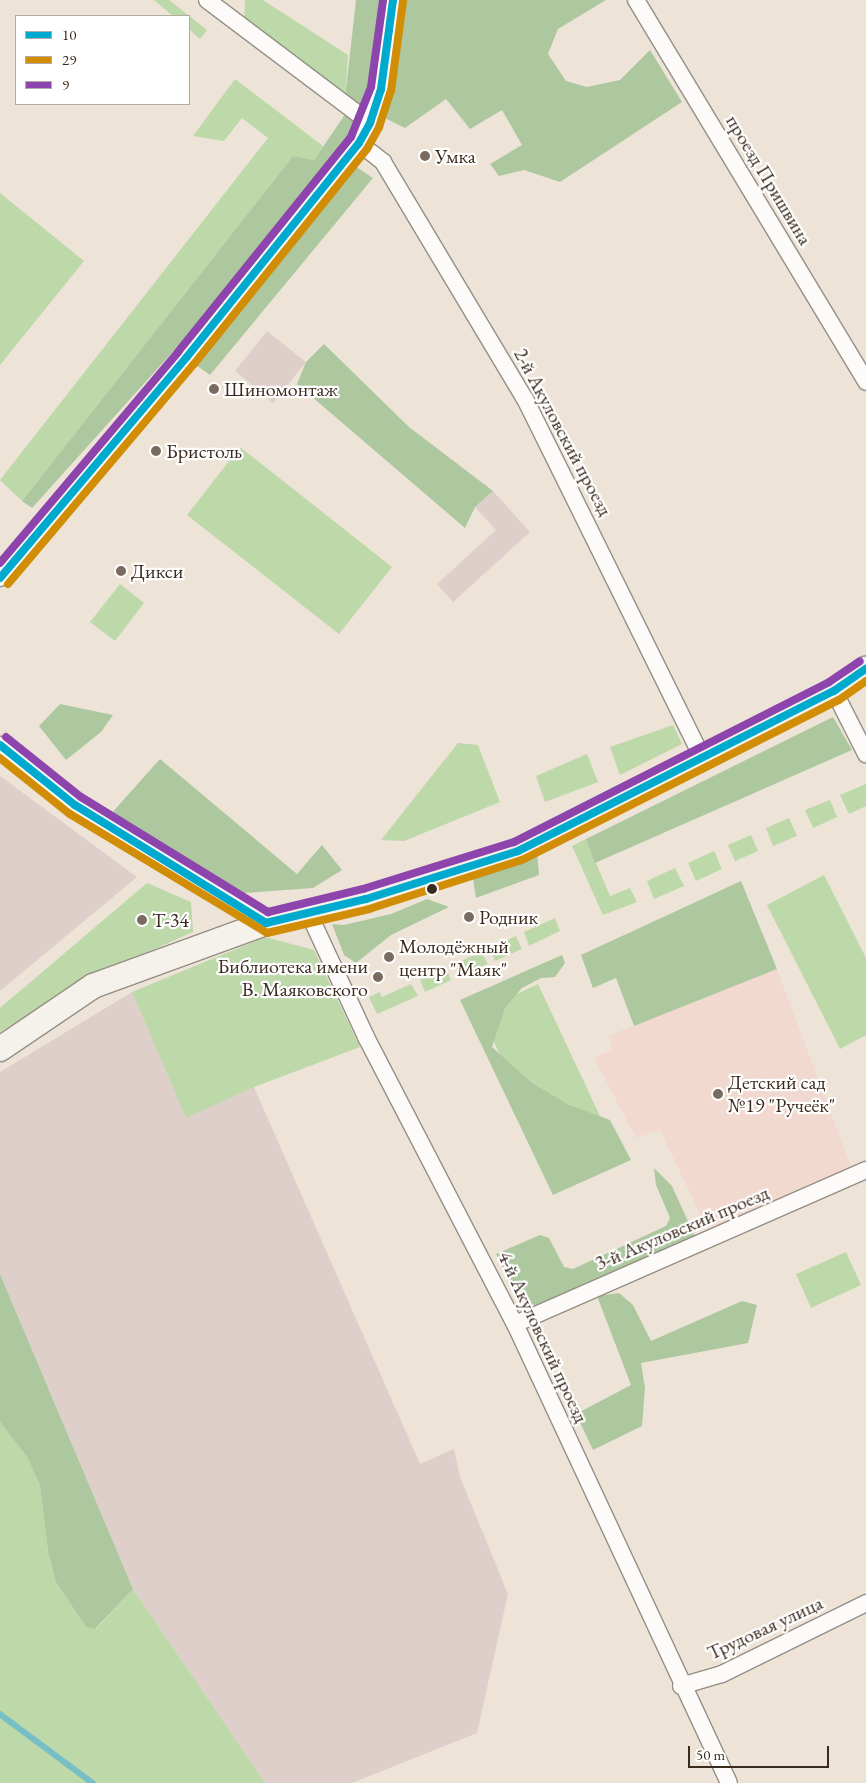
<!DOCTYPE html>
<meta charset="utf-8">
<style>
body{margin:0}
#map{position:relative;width:866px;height:1783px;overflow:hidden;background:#ede4d7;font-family:"EB Garamond",serif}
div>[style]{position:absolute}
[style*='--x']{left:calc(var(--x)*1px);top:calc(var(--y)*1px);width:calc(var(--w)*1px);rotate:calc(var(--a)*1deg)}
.built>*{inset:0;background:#f2d9cf}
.industrial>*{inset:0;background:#decfcb}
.green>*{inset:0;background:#bdd8a9}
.forest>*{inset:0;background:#adc89f}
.stream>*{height:5.5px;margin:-2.75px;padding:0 2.75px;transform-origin:2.75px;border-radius:2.75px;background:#75bfc5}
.roads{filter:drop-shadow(1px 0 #958e85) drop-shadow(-1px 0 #958e85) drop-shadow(0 1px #958e85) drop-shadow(0 -1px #958e85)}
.street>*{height:16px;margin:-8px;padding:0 8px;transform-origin:8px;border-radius:8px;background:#fcfbf9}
.secondary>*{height:24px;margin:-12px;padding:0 12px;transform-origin:12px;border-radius:12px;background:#f5f1eb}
.bus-1>*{height:8px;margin:-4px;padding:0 4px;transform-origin:4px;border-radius:4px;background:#00a9ce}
.bus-2>*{height:8px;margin:-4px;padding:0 4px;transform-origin:4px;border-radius:4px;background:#d18d06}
.bus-3>*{height:8px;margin:-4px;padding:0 4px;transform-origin:4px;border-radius:4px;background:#8e44ad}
.dots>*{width:14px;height:14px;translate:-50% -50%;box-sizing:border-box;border:2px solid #fff;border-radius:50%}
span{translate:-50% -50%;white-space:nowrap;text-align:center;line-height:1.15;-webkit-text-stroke:4.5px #fff;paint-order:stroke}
.poi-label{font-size:20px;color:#3b2a1e}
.left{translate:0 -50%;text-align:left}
.right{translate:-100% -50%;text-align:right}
.street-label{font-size:20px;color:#3b2a1e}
.legend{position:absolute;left:15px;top:15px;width:175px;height:90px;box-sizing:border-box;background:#fff;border:1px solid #b1aaa5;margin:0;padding:6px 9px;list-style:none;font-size:15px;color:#3b2a1e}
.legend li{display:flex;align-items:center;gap:10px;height:25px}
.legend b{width:25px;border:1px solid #b1aaa5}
.scale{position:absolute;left:688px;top:1746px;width:141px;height:22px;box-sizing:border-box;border:2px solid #3b2a1e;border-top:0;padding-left:6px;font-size:15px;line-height:18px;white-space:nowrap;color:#3b2a1e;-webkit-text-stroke:4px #fff;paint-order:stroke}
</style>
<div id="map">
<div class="built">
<div style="clip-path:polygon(777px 969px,852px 1169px,709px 1233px,660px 1130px,636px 1138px,594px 1058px,613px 1049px,608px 1036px)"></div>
</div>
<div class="industrial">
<div style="clip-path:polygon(267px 331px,306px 362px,273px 403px,235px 371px)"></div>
<div style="clip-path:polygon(493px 491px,530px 532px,453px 602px,437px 584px,496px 530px,475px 507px)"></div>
<div style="clip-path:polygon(0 776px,137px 877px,0 991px)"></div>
<div style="clip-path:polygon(132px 992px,186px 1117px,254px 1087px,420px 1464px,454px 1449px,460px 1477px,508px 1594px,477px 1733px,352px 1783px,265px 1783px,133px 1589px,0 1274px,0 1072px)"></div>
</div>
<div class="green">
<div style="clip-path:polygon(154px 0,169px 0,207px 30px,200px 39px,189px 29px,189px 16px,173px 16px)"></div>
<div style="clip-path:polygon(245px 0,263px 0,348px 55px,345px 98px,244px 21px)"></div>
<div style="clip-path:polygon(235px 79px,323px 146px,314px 160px,293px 156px,22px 501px,0 480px,268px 138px,242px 118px,224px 141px,193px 136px)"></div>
<div style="clip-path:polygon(0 193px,84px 261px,0 365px)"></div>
<div style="clip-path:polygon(240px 447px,392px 567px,339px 634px,187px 515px)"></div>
<div style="clip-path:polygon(120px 584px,144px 603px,115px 641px,90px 622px)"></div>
<div style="clip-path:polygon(673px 725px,682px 744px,620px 775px,610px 747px)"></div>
<div style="clip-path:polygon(458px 743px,478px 745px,500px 802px,404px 841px,381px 840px)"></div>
<div style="clip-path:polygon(587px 754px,598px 782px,545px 802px,536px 776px)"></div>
<div style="clip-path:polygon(866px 784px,866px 806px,849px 814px,840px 795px)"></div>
<div style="clip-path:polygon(830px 800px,837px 817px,813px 828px,805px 810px)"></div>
<div style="clip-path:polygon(789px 818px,797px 836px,773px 846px,766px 828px)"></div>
<div style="clip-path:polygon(751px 835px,758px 851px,735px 861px,728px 845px)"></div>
<div style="clip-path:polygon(586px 839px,610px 896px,630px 888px,637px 902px,603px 915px,572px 846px)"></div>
<div style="clip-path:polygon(714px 851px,722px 869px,696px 881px,688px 863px)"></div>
<div style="clip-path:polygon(675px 868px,684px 886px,654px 899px,647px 881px)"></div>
<div style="clip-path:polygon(824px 875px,866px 958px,866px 1035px,840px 1049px,767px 905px)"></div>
<div style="clip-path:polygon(147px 883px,191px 902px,193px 932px,85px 980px,0 1032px,0 1008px)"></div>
<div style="clip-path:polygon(555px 918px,560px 931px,529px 946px,524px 932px)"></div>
<div style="clip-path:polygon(516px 936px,522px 949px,495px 961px,490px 948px)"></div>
<div style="clip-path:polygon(265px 937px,314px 950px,360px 1047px,254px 1087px,186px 1118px,132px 992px)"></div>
<div style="clip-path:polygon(481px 952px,488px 964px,460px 976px,455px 964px)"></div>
<div style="clip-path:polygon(446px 968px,451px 980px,425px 992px,420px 980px)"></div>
<div style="clip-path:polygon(411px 984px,418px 996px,377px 1014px,369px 997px,380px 992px,382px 997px)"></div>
<div style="clip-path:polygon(538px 984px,615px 1148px,557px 1176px,480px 1012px)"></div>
<div style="clip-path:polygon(846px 1252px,861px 1285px,811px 1308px,796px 1274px)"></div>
<div style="clip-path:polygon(0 1422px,27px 1457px,40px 1485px,48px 1552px,56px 1582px,86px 1627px,96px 1629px,133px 1589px,265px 1783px,0 1783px)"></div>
</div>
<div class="forest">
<div style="clip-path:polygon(356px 0,606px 0,558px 29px,548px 54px,566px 81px,587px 87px,620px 80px,650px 50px,682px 102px,560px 182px,524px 170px,499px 176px,490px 164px,522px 145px,502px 110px,470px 129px,446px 99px,405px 128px,345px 98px)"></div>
<div style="clip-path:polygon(346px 113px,366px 138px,346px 160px,373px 178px,210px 375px,186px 358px,341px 165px,32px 508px,22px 501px,293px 156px,314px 160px)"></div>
<div style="clip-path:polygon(324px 344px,409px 427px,493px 491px,475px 507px,465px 528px,297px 384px,306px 362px)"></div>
<div style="clip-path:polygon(60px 704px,113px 715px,101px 732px,66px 760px,39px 726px)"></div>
<div style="clip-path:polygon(833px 717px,852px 750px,595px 863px,586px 839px)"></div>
<div style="clip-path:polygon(160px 759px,297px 874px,322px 845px,342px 870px,313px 888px,244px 893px,208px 877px,110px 815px)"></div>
<div style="clip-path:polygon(537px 850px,539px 875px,476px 898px,473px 879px,480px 870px)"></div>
<div style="clip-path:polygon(741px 881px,777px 969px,634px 1026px,616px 978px,593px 988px,581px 955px)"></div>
<div style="clip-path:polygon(427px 899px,449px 907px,391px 935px,356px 963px,344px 955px,332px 924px,344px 925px,391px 914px)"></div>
<div style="clip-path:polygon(562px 955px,565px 963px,555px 977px,541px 978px,522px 988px,505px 1008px,492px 1047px,532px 1083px,569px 1105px,610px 1120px,631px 1160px,553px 1195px,460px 1000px)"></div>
<div style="clip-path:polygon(654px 1168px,672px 1186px,696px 1239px,543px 1306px,522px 1303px,496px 1254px,540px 1235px,549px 1238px,564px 1267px,573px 1269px,666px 1226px,670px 1218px,656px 1185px)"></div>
<div style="clip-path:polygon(0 1274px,133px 1589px,95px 1629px,86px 1627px,56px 1582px,48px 1552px,40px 1485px,27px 1457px,0 1422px)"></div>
<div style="clip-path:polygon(619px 1293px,633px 1305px,651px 1341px,742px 1301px,757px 1305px,748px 1343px,641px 1363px,645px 1388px,642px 1426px,593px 1450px,576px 1414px,631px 1385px,597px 1296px)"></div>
</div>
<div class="stream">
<div style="--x:0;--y:1714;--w:116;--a:36.6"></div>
</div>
<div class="roads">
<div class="street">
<div style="--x:207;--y:0;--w:204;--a:37"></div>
<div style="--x:636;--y:0;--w:446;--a:58.9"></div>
<div style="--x:359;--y:143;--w:31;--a:38"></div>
<div style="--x:383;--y:162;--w:276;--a:59.1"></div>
<div style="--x:525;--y:399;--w:402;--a:63.7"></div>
<div style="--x:0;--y:578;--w:288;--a:-49.8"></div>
<div style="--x:186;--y:358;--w:276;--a:-51.2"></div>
<div style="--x:359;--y:143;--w:23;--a:-61"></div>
<div style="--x:370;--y:123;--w:36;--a:-72"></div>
<div style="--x:381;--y:89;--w:90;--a:-82.3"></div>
<div style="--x:834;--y:691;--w:71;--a:63.1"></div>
<div style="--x:0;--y:745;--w:96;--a:38.7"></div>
<div style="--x:75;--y:805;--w:225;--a:31.7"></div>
<div style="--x:309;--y:914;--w:136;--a:65.1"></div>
<div style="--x:366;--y:1037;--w:323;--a:62.6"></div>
<div style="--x:515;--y:1324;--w:506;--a:65"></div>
<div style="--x:515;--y:1324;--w:383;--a:-23.7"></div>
<div style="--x:681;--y:1686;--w:43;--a:-16.3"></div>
<div style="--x:722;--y:1674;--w:161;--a:-26.2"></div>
</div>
<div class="secondary">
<div style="--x:0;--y:1049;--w:112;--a:-34.1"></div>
<div style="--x:93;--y:986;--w:184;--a:-20"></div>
<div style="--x:266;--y:923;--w:103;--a:-13.5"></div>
<div style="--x:366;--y:899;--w:159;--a:-17.5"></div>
<div style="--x:518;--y:851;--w:354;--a:-26.9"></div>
<div style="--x:834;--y:691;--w:39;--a:-35"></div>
</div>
</div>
<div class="bus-1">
<div style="--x:0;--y:578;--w:288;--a:-49.8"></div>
<div style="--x:186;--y:358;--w:276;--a:-51.2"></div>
<div style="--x:359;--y:143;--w:23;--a:-61"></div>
<div style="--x:370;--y:123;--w:36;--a:-72"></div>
<div style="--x:381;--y:89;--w:90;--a:-82.3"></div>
<div style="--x:0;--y:745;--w:96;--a:38.7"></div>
<div style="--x:75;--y:805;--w:225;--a:31.7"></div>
<div style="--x:266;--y:923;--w:103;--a:-13.5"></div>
<div style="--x:366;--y:899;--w:159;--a:-17.5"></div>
<div style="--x:518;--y:851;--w:354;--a:-26.9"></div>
<div style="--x:834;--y:691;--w:39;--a:-35"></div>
</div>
<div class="bus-2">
<div style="--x:8;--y:584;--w:288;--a:-49.8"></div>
<div style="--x:194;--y:364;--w:276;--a:-51.2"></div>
<div style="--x:367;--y:149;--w:25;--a:-61"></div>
<div style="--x:379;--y:127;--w:38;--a:-72"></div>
<div style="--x:391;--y:91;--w:91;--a:-82.4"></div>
<div style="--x:0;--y:758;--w:90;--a:38.7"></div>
<div style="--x:70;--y:814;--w:230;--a:31.1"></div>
<div style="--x:267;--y:933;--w:105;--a:-13.2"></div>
<div style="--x:369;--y:909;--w:161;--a:-17.8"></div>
<div style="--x:522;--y:860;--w:355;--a:-26.8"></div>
<div style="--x:839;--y:700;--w:33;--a:-35"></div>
</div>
<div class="bus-3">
<div style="--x:0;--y:563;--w:276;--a:-49.8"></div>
<div style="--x:178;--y:352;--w:276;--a:-51.2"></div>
<div style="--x:351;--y:137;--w:54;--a:-68.2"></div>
<div style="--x:371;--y:87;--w:88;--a:-82.1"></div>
<div style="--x:6;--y:737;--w:96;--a:38.7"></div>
<div style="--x:81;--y:797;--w:220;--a:31.6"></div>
<div style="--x:268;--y:912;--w:98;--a:-13.6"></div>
<div style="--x:363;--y:889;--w:158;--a:-17.3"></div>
<div style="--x:514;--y:842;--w:353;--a:-26.9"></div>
<div style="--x:829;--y:682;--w:37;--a:-34"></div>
</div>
<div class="dots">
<div style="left:425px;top:156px;background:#796b5f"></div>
<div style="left:214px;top:389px;background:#796b5f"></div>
<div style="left:156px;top:451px;background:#796b5f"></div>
<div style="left:121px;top:571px;background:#796b5f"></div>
<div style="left:432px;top:889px;background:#3b2a1e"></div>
<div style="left:469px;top:917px;background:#796b5f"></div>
<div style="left:142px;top:920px;background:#796b5f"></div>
<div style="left:389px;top:957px;background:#796b5f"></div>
<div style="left:378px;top:977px;background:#796b5f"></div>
<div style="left:718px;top:1094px;background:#796b5f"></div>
</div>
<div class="poi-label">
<span class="left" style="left:435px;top:156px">Умка</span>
<span class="left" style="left:224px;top:389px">Шиномонтаж</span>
<span class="left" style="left:166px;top:451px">Бристоль</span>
<span class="left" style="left:131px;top:571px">Дикси</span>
<span class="left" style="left:479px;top:917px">Родник</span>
<span class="left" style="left:152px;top:920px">Т-34</span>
<span class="left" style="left:399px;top:958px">Молодёжный<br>центр "Маяк"</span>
<span class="right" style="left:368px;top:978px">Библиотека имени<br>В. Маяковского</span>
<span class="left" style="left:728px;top:1094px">Детский сад<br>№19 "Ручеёк"</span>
</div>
<div class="street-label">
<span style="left:769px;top:180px;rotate:59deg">проезд Пришвина</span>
<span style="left:563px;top:432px;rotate:62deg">2-й Акуловский проезд</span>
<span style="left:682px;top:1228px;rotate:-23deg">3-й Акуловский проезд</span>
<span style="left:543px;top:1337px;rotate:65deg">4-й Акуловский проезд</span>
<span style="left:765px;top:1628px;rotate:-25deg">Трудовая улица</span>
</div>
<ul class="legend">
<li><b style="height:6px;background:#00a9ce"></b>10</li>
<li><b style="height:6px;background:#d18d06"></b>29</li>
<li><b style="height:6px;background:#8e44ad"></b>9</li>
</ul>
<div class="scale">50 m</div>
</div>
